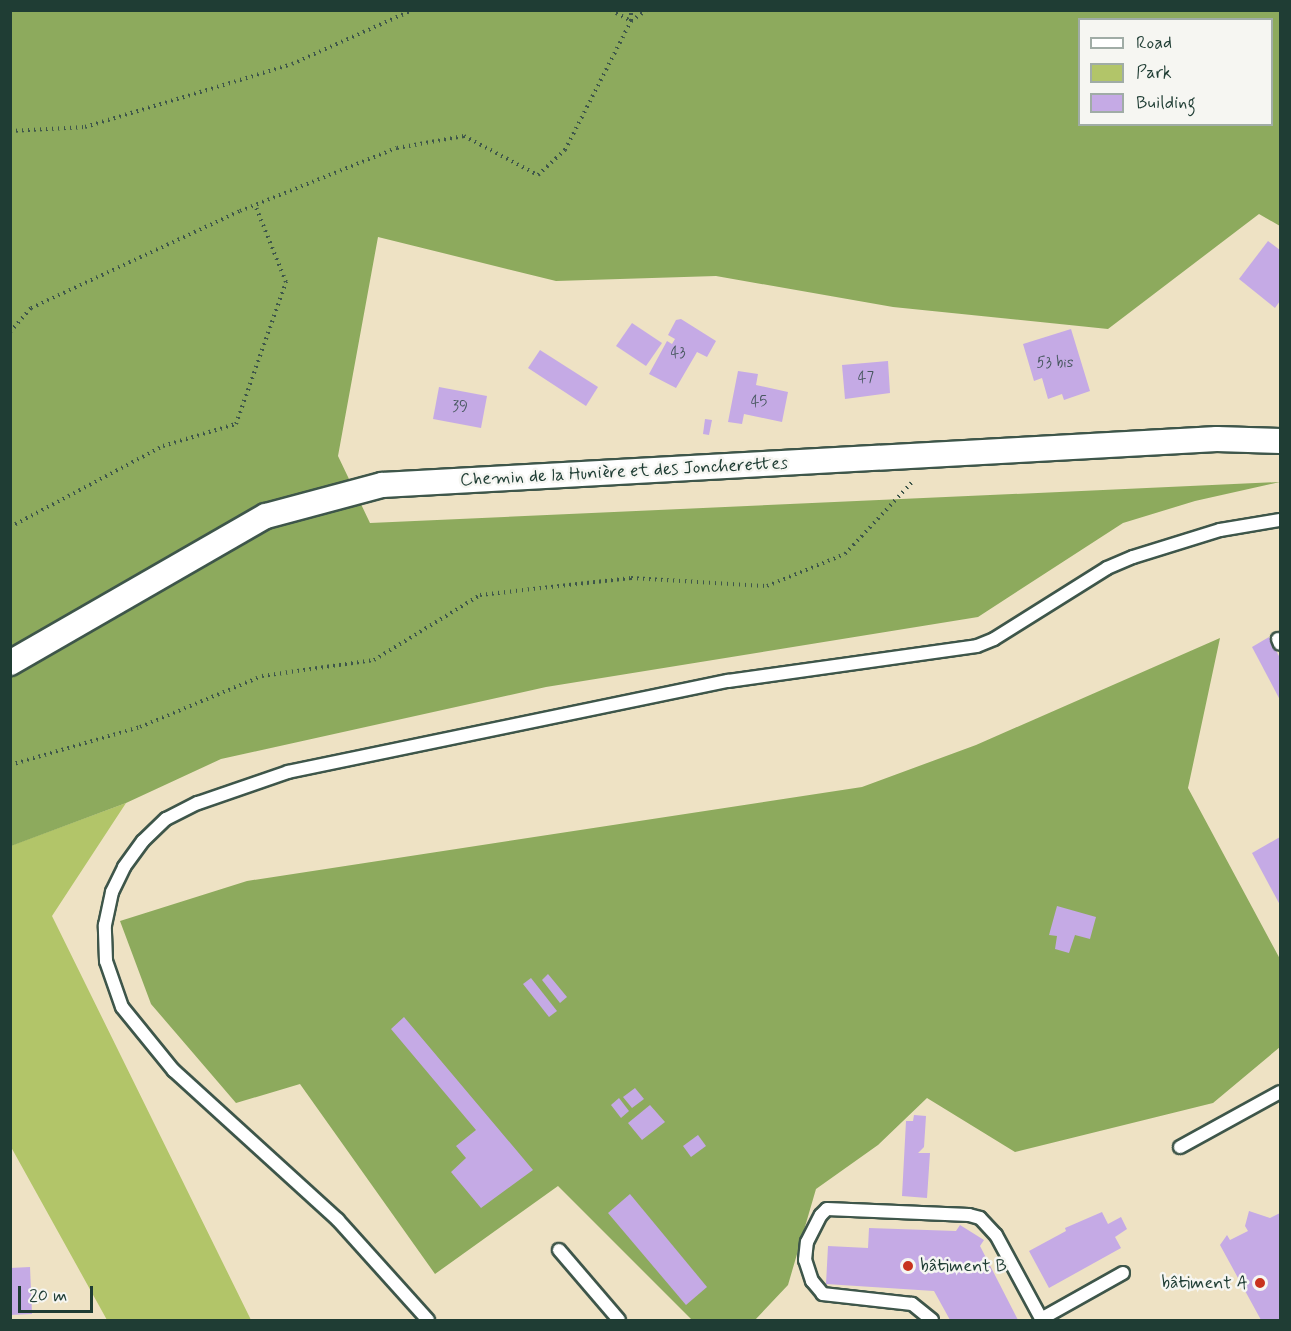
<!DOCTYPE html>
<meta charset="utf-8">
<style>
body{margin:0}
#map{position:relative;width:1291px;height:1331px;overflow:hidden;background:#eee2c4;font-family:Mynerve,sans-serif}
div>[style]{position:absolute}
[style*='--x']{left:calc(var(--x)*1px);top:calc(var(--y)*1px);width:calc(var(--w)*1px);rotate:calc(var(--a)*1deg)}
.green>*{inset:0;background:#b2c569}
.forest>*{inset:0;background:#8daa5d}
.building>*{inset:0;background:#c5aae5}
.path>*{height:4px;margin-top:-2px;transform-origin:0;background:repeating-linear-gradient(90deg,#3e564a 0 1.5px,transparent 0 6px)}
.roads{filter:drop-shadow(2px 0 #3e564a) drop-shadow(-2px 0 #3e564a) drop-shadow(0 2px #3e564a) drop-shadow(0 -2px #3e564a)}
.service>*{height:12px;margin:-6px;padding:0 6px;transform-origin:6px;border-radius:6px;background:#fff}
.minor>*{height:24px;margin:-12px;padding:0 12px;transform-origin:12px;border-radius:12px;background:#fff}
.dots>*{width:16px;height:16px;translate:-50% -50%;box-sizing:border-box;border:3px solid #f6f6f2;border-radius:50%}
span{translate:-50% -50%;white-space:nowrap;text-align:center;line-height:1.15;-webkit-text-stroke:5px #f6f6f2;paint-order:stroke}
.number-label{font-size:15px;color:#485860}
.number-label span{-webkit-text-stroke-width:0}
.street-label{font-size:18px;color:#1f3d34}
.poi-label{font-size:18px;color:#1f3d34}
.left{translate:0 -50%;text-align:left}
.right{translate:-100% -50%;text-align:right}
.frame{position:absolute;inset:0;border:12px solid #1f3d34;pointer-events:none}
.legend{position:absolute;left:1078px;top:18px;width:195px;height:108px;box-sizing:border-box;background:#f6f6f2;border:2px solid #a0aca6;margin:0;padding:8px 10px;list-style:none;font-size:18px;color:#1f3d34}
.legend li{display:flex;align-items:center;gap:12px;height:30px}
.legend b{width:30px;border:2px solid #a0aca6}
.scale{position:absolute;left:18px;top:1286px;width:75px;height:27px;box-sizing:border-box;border:3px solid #1f3d34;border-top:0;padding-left:8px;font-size:18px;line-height:21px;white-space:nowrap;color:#1f3d34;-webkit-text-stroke:4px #f6f6f2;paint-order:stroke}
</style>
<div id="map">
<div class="green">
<div style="clip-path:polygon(126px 803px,52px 916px,251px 1320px,107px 1320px,11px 1147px,10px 846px)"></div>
</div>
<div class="forest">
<div style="clip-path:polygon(evenodd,11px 11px,1280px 11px,1280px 226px,1259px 214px,1108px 329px,893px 307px,716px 276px,556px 281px,378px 237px,338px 456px,370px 523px,1280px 482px,1195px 501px,1123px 523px,978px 617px,546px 687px,221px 759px,126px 803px,11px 846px,11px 11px,1080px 20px,1272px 20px,1272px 124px,1080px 124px,1080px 20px)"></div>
<div style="clip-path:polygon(1220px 638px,1188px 788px,1280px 959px,1280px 1047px,1213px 1103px,1015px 1152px,927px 1098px,878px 1145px,816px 1189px,788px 1285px,755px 1320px,692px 1320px,558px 1186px,435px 1274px,300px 1084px,236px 1103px,151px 1004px,120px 921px,247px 881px,862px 787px,976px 745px)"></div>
</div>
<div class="building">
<div style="clip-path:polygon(1268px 241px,1280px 250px,1280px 301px,1275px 308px,1239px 279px)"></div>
<div style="clip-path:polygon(681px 319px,716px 341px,707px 357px,697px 352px,676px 388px,649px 374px,667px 341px,672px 344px,675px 339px,668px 335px,676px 320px)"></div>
<div style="clip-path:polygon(632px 323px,662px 343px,646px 366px,616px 346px)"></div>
<div style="clip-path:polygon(1071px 329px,1090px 391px,1064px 400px,1062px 394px,1048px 399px,1042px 378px,1034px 381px,1023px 344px)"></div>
<div style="clip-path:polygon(540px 350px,598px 387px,586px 406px,528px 368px)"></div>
<div style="clip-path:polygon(888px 361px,890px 393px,845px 399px,842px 365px)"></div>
<div style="clip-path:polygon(738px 371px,758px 374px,756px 385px,788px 392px,782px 422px,744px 414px,742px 424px,728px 422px)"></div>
<div style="clip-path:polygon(439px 387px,487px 396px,481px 428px,433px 419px)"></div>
<div style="clip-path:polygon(705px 419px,712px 420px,709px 435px,703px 434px)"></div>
<div style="clip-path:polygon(1269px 637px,1280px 658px,1280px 700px,1252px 647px)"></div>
<div style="clip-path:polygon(1280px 837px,1280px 905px,1252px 853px)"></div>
<div style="clip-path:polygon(1057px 906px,1096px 917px,1090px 939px,1075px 935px,1069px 953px,1055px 949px,1057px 936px,1049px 935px)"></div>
<div style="clip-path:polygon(548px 974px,567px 997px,560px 1003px,542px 980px)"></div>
<div style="clip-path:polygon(531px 978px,557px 1011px,549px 1017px,523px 984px)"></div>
<div style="clip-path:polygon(404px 1017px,533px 1170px,481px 1208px,451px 1172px,466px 1158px,456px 1146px,476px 1130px,391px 1029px)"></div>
<div style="clip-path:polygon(635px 1088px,644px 1099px,632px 1108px,623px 1097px)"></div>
<div style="clip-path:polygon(619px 1098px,629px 1111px,621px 1118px,611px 1105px)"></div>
<div style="clip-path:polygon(650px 1105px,665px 1122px,642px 1140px,628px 1123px)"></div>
<div style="clip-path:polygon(914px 1115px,926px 1116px,924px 1147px,918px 1153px,930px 1153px,927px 1198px,902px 1196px,906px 1121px,913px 1121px)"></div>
<div style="clip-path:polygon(698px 1135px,706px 1146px,691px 1157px,683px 1146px)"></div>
<div style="clip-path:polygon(630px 1194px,707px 1287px,686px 1305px,608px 1213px)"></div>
<div style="clip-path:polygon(1249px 1211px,1270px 1218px,1280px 1213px,1280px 1320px,1261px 1320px,1220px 1245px,1227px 1235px,1230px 1240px,1248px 1231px,1245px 1226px)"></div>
<div style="clip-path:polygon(1102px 1212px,1108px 1224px,1121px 1217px,1127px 1229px,1115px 1237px,1121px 1248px,1049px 1288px,1029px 1251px,1066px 1231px,1065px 1228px)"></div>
<div style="clip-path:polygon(960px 1225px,984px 1240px,980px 1246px,1018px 1320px,950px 1320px,934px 1291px,826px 1284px,828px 1246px,868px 1248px,869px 1228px,956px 1231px)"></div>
<div style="clip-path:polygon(30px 1267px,32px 1314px,10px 1315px,10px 1268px)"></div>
</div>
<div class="path">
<div style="--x:611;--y:10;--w:23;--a:29"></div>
<div style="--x:631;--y:21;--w:19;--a:-35"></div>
<div style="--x:10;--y:131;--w:75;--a:-3.1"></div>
<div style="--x:85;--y:127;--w:216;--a:-16.9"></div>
<div style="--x:292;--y:64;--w:133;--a:-24.1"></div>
<div style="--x:10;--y:332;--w:32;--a:-49"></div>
<div style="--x:31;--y:308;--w:230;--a:-24.9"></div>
<div style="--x:240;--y:211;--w:169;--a:-21.9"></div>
<div style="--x:397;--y:148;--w:68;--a:-10.2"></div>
<div style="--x:464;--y:136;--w:84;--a:27.8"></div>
<div style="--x:538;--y:175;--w:37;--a:-43"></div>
<div style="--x:565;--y:150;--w:145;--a:-62.9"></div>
<div style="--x:631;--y:21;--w:11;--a:-90"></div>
<div style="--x:10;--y:527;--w:173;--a:-27.9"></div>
<div style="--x:163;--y:446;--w:76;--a:-16.8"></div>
<div style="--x:236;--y:424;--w:151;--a:-70.6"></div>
<div style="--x:286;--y:282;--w:83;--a:-111.9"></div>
<div style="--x:10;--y:765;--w:135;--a:-16.3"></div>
<div style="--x:140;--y:727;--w:132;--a:-22.7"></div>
<div style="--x:262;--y:676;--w:113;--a:-8.1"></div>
<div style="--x:374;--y:660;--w:124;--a:-31.5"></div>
<div style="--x:480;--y:595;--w:152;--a:-6.4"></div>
<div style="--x:631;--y:578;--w:136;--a:3.4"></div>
<div style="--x:767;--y:586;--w:84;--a:-22.3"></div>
<div style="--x:845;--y:554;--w:101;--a:-47"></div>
</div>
<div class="roads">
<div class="service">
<div style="--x:1278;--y:639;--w:5;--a:68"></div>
<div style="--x:1180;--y:1147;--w:114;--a:-28.8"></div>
<div style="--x:559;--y:1250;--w:92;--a:49.4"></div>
<div style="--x:1041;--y:1319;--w:94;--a:-29.3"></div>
<div style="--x:428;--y:1320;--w:135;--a:-132"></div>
<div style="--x:338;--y:1220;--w:222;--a:-137.7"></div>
<div style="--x:174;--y:1071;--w:82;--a:-129.1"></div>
<div style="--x:122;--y:1007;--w:49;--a:-109.2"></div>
<div style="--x:106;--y:961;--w:36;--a:-92"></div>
<div style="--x:105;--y:925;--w:34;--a:-78"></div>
<div style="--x:112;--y:892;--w:28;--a:-64"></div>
<div style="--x:124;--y:867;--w:32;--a:-54"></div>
<div style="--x:143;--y:841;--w:32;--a:-44"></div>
<div style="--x:166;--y:819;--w:36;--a:-27"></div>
<div style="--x:198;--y:803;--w:95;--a:-19"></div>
<div style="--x:288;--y:772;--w:449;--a:-11.7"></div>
<div style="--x:728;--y:681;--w:251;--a:-8"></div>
<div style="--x:977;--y:646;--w:18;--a:-22"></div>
<div style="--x:994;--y:639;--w:133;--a:-32.1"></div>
<div style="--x:1107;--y:568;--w:28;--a:-23"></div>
<div style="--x:1133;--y:557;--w:91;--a:-17.2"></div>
<div style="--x:1220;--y:530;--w:61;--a:-9.5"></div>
<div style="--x:932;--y:1320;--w:26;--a:-141"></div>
<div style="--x:912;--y:1304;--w:90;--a:-173.6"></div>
<div style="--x:823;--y:1294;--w:17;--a:-130"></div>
<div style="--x:812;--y:1281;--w:22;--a:-108"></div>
<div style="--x:805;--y:1260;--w:18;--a:-84"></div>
<div style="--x:807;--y:1242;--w:30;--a:-63"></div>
<div style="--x:821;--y:1215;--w:8;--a:-45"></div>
<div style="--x:827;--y:1209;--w:142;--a:2.4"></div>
<div style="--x:969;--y:1215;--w:11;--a:15"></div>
<div style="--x:980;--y:1218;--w:23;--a:47"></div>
<div style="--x:996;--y:1235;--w:97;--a:61.6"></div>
</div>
<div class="minor">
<div style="--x:10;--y:663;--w:295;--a:-29.9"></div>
<div style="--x:266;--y:516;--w:120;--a:-15"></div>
<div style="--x:382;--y:485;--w:836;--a:-3.15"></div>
<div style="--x:1217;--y:439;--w:63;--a:1.8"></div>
</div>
</div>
<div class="dots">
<div style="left:908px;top:1266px;background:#c8321e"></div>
<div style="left:1260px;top:1283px;background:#c8321e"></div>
</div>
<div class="number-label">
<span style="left:678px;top:354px">43</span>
<span style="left:1055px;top:364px">53 bis</span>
<span style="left:866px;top:379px">47</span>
<span style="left:759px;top:403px">45</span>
<span style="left:460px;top:408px">39</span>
</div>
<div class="street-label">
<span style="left:624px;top:472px;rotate:-3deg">Chemin de la Hunière et des Joncherettes</span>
</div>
<div class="poi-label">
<span class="left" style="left:920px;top:1266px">bâtiment B</span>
<span class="right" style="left:1248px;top:1283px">bâtiment A</span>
</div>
<div class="frame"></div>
<ul class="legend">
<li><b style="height:8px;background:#fff"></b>Road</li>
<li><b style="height:16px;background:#b2c569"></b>Park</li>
<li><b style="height:16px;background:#c5aae5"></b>Building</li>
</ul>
<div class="scale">20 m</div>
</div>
